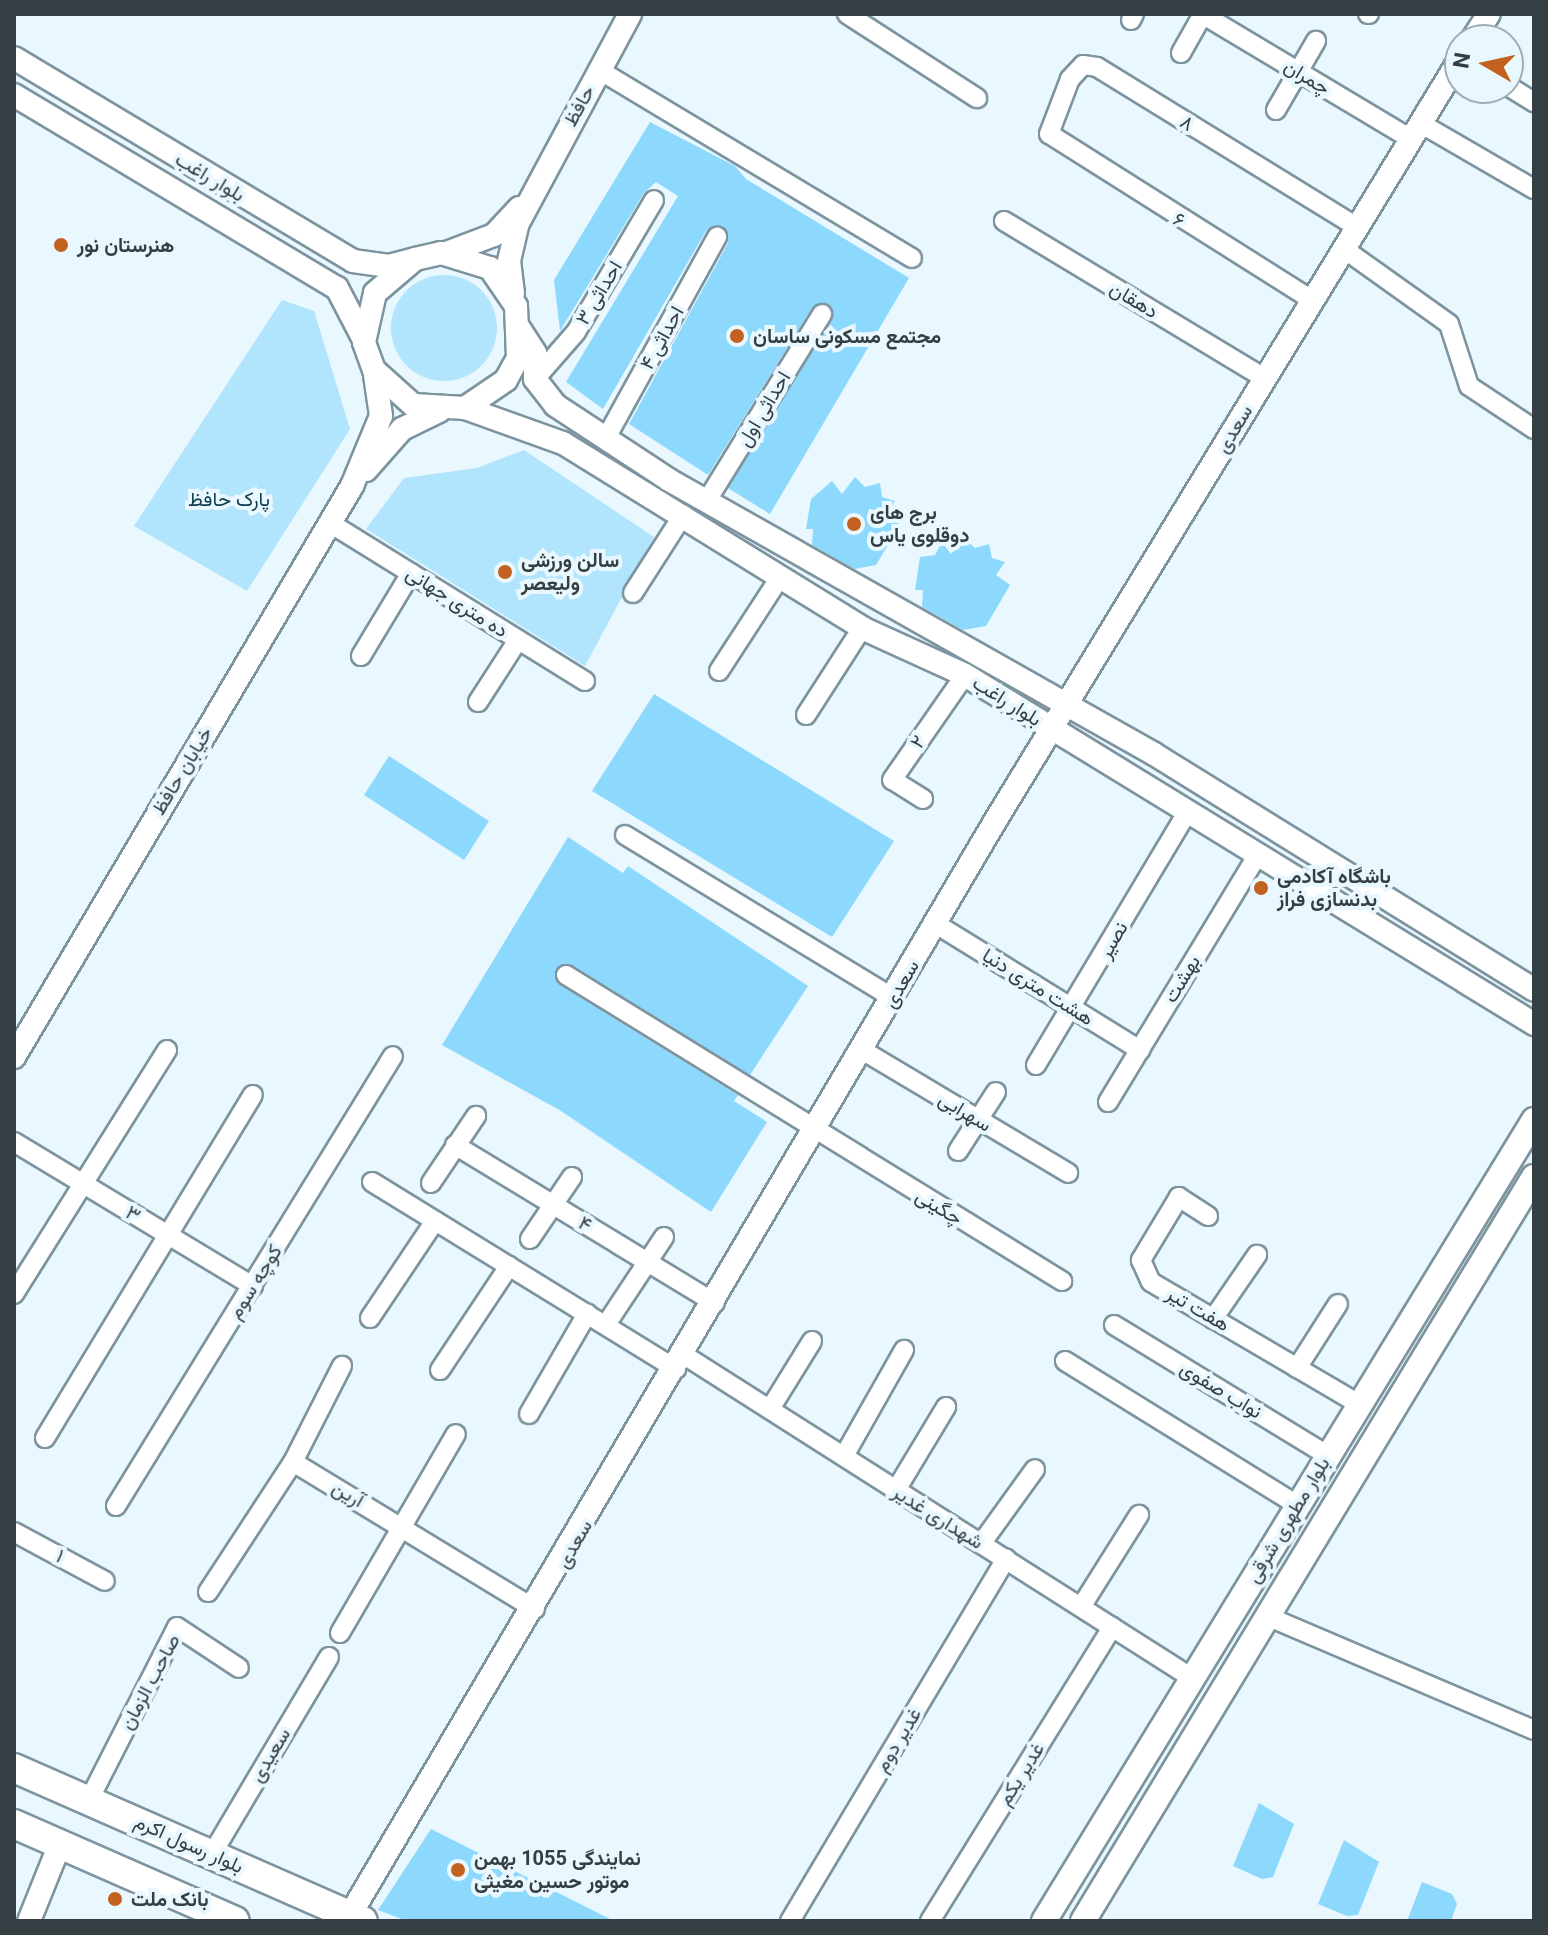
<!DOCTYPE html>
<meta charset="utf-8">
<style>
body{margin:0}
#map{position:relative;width:1548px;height:1935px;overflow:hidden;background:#e9f7ff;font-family:Roboto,Vazirmatn,sans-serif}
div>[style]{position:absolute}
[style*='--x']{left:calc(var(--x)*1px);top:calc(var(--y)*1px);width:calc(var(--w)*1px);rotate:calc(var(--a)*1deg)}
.green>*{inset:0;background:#b1e4fd}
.round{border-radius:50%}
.building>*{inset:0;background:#8dd9fd}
.roads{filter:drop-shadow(2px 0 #7d949f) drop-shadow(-2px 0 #7d949f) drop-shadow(0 2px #7d949f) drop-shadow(0 -2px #7d949f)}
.minor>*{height:18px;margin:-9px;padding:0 9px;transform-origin:9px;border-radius:9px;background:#fff}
.tertiary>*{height:22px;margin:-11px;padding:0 11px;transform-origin:11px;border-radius:11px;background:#fff}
.secondary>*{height:24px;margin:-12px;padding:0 12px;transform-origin:12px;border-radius:12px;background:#fff}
.primary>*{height:28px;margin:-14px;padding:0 14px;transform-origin:14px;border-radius:14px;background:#fff}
.dots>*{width:22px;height:22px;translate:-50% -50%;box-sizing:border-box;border:4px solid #e9f7ff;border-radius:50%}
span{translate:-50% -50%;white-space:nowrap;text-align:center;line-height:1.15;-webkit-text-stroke:8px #e9f7ff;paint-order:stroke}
.street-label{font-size:20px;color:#353e43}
.poi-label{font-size:20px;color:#353e43;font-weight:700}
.left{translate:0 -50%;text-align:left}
.park-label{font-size:20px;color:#103d4f}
.frame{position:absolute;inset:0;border:16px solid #353e43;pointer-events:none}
.north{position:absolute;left:1444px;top:24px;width:80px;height:80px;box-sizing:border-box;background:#e9f7ff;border:2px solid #a1adb4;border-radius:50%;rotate:279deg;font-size:22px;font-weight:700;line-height:32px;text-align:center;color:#353e43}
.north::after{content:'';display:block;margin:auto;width:28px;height:36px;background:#c26120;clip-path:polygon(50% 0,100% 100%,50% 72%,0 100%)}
</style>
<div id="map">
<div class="green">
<div class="round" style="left:391px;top:275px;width:106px;height:106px"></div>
<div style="clip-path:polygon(282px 300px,314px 311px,350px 429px,247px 591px,134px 526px)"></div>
<div style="clip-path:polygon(524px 450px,654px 537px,585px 666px,366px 529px,404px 478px,477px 468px)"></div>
</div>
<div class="building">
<div style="clip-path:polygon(650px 122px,735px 166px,746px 179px,909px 278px,770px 514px,728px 488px,832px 320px,829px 304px,812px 308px,708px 475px,629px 424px,728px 243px,723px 227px,706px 231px,603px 409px,566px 382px,678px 196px,656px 182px,644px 193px,560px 331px,554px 280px)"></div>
<div style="clip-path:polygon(855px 477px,865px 487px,880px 483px,882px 497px,895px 501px,887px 514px,900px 525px,876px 565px,854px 569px,812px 545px,813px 529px,806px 529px,811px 499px,832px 481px,842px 494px)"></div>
<div style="clip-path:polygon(965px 539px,975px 548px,989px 544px,992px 558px,1005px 562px,996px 575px,1010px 585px,986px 626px,963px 630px,922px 607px,923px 590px,915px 590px,920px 557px,935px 555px,942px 542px,951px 554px)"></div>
<div style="clip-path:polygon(654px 694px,894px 841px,832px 937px,592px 791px)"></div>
<div style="clip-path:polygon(389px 756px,489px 821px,464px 860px,364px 795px)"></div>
<div style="clip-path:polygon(568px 837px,623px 873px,628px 866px,808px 986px,750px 1075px,572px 965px,555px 969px,560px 985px,738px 1095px,734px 1101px,767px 1122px,711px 1212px,561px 1111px,442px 1045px)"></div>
<div style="clip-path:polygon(1259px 1803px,1294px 1824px,1273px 1877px,1262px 1879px,1233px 1866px)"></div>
<div style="clip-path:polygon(431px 1829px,614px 1921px,407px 1921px,378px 1910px)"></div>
<div style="clip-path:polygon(1344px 1840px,1379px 1862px,1358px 1915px,1347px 1916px,1318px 1904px)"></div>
<div style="clip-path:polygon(1422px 1882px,1452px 1894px,1457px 1904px,1451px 1921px,1407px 1921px)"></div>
</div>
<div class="roads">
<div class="minor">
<div style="--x:847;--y:14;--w:155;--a:32.9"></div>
<div style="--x:1202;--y:14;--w:244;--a:30.9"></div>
<div style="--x:1368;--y:14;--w:1;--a:0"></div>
<div style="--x:1131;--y:20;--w:7;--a:-63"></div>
<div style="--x:1181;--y:53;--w:45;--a:-60.6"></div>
<div style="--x:599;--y:70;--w:365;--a:31"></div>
<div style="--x:1508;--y:86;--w:31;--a:32"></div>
<div style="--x:1276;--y:110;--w:80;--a:-59.9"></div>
<div style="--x:1420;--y:123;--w:132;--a:30.1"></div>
<div style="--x:1004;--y:221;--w:304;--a:31.1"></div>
<div style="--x:1344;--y:249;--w:129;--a:35.5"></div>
<div style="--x:1449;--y:324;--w:65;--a:72.1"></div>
<div style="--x:1469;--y:386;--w:78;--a:33.5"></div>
<div style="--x:1312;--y:300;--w:311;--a:-147.7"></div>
<div style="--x:1049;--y:134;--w:59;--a:-69.1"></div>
<div style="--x:1070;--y:79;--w:19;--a:-47"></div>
<div style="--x:1083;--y:65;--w:14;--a:8"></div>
<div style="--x:1097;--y:67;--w:305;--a:31.6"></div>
<div style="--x:535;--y:379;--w:62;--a:-48.9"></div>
<div style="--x:576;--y:332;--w:153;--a:-59.4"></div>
<div style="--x:606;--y:438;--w:230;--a:-61.1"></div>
<div style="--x:706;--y:502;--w:221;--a:-58.3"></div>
<div style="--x:330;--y:523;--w:300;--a:31.8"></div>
<div style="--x:633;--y:593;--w:93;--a:-57.3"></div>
<div style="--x:361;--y:656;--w:97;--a:-58.9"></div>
<div style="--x:719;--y:671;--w:112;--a:-57"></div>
<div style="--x:478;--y:702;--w:74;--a:-57.2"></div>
<div style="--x:806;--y:715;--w:103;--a:-57.2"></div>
<div style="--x:923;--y:799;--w:36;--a:-148"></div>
<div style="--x:892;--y:780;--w:128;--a:-55.2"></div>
<div style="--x:625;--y:835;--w:314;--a:31.3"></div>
<div style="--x:936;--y:924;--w:240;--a:31.7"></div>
<div style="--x:566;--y:975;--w:583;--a:31.67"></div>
<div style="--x:862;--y:1050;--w:240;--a:30.8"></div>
<div style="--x:1036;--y:1065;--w:294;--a:-59.1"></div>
<div style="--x:1108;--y:1102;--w:288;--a:-58.8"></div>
<div style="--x:14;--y:1142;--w:279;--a:31.1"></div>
<div style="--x:455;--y:1145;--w:304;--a:31.3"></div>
<div style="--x:958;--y:1151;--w:70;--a:-57.2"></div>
<div style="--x:372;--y:1182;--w:357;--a:31.6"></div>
<div style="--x:431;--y:1183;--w:81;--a:-56.1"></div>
<div style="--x:1208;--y:1216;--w:35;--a:-147"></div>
<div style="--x:1179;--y:1197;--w:74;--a:121.1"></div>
<div style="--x:1141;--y:1260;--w:24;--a:66"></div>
<div style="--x:1151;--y:1282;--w:241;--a:30.4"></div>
<div style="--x:530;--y:1239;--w:75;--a:-55.9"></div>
<div style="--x:14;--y:1294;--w:288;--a:-57.9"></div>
<div style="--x:611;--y:1317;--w:96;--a:-56.5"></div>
<div style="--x:370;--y:1318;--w:117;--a:-56.2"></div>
<div style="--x:1213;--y:1319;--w:78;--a:-55.5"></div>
<div style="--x:1114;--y:1325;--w:250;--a:31.4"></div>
<div style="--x:684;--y:1355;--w:602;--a:32.45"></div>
<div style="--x:1065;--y:1361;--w:273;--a:31.8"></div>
<div style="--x:1297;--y:1368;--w:76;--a:-57.4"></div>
<div style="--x:440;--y:1370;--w:125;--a:-56.4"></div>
<div style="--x:770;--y:1409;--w:80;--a:-58.3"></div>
<div style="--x:529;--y:1414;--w:116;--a:-59.9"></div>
<div style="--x:45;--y:1438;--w:401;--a:-58.8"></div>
<div style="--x:844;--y:1456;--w:122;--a:-60.5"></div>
<div style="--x:293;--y:1462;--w:108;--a:-63"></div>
<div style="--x:896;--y:1490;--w:97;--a:-58.9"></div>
<div style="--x:116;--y:1506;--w:528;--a:-58.39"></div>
<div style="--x:14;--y:1532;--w:103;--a:28.3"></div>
<div style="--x:981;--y:1544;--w:92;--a:-54.2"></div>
<div style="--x:208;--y:1592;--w:155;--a:-56.8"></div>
<div style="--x:293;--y:1462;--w:283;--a:31.3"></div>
<div style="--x:1081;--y:1607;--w:109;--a:-57.8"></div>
<div style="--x:1269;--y:1617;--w:288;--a:23.1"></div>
<div style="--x:340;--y:1633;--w:230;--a:-59.8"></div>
<div style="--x:89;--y:1800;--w:194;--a:-63"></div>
<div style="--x:177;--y:1627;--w:74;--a:33.5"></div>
<div style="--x:212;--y:1854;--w:229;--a:-59.3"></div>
<div style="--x:790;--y:1921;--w:422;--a:-59.2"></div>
<div style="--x:930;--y:1921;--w:346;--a:-58.2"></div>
</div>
<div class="tertiary">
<div style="--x:1472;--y:40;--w:31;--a:-57"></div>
<div style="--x:14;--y:58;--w:395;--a:30.9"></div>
<div style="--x:353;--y:261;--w:36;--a:8"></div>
<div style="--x:389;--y:266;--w:27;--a:-15"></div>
<div style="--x:415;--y:259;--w:27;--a:-13"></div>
<div style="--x:441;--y:253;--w:51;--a:17"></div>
<div style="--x:490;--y:268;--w:46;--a:55.6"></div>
<div style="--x:516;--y:306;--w:52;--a:87.8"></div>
<div style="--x:518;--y:358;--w:25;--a:119"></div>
<div style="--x:506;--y:380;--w:50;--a:145.7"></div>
<div style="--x:465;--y:408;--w:52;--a:-176.7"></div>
<div style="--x:413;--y:405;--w:52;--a:-138.1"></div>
<div style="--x:374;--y:370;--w:30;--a:-110"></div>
<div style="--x:364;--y:342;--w:50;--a:-77.3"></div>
<div style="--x:375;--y:293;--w:52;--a:-40.4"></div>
<div style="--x:14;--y:95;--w:376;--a:30.9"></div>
<div style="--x:337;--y:288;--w:54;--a:62.5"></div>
<div style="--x:449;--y:252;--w:48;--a:-20.7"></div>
<div style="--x:494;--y:235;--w:37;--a:-47"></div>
<div style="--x:513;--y:293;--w:32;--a:-97"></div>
<div style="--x:509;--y:261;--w:39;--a:-77"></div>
<div style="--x:518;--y:223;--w:237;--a:-61.8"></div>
<div style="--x:517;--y:325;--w:33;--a:57"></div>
<div style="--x:535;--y:353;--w:26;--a:90"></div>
<div style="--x:535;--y:379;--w:33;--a:52"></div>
<div style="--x:555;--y:405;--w:136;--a:33.3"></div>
<div style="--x:669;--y:480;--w:557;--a:29.46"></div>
<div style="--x:1154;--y:754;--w:447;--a:31.8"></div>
<div style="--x:465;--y:408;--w:104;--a:19.7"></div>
<div style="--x:563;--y:443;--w:352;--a:31.7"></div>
<div style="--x:862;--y:628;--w:113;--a:24.5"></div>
<div style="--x:965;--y:675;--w:668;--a:31.52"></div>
<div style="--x:366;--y:470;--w:55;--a:-48.7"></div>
<div style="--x:402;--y:429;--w:41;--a:-25.9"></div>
<div style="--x:14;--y:1057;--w:664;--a:-59.38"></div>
<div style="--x:352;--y:486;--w:76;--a:-67.5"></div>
<div style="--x:381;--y:416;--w:41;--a:-98.3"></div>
<div style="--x:350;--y:1915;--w:1274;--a:-59.47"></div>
<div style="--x:997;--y:818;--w:889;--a:-58.62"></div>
<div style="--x:29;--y:1921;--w:83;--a:-68.1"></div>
</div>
<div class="secondary">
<div style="--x:1044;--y:1921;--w:939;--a:-58.54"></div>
<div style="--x:1083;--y:1921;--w:870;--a:-58.78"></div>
</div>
<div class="primary">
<div style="--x:14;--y:1768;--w:381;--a:23.7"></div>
<div style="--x:14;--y:1824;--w:241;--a:23.7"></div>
</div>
</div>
<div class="dots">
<div style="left:61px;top:245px;background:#c26120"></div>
<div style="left:737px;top:336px;background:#c26120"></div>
<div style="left:854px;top:524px;background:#c26120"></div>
<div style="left:505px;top:572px;background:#c26120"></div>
<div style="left:1261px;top:888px;background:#c26120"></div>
<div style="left:458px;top:1870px;background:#c26120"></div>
<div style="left:115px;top:1899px;background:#c26120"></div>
</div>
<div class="street-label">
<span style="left:1307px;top:77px;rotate:31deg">چمران</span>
<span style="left:579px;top:106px;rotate:-61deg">حافظ</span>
<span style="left:1187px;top:123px;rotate:32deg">۸</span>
<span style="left:210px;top:177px;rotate:31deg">بلوار راغب</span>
<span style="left:1179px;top:220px;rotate:31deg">۶</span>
<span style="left:599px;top:293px;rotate:-59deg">احداثی ۳</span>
<span style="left:1134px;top:300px;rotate:31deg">دهقان</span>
<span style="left:662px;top:338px;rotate:-61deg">احداثی ۴</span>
<span style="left:764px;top:409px;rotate:-59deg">احداثی اول</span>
<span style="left:1234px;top:429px;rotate:-59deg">سعدی</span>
<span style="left:457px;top:602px;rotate:32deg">ده متری جهانی</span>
<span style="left:1007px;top:701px;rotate:32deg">بلوار راغب</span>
<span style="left:918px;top:742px;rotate:-55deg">۲</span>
<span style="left:182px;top:771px;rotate:-59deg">خیابان حافظ</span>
<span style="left:1113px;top:940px;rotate:-60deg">نصیر</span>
<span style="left:1182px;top:979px;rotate:-59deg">بهشت</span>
<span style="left:901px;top:984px;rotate:-60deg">سعدی</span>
<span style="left:1038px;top:987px;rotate:32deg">هشت متری دنیا</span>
<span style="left:965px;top:1112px;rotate:31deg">سهرابی</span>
<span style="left:939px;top:1207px;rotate:31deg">چگینی</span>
<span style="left:133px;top:1214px;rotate:31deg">۳</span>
<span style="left:585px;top:1224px;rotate:31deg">۴</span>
<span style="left:255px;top:1282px;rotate:-58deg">کوچه سوم</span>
<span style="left:1198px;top:1309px;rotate:30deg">هفت تیر</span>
<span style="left:1221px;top:1390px;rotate:31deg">نواب صفوی</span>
<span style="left:348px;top:1494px;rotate:30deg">آرین</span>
<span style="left:938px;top:1517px;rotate:32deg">شهداری غدیر</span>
<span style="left:1288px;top:1520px;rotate:-59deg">بلوار مطهری شرقی</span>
<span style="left:574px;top:1544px;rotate:-60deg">سعدی</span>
<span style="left:60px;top:1556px;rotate:28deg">۱</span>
<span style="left:150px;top:1682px;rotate:-62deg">صاحب الزمان</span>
<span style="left:898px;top:1740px;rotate:-59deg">غدیر دوم</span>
<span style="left:270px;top:1755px;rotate:-59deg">سعیدی</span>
<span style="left:1021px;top:1774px;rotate:-58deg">غدیر یکم</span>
<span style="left:189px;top:1844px;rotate:24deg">بلوار رسول اکرم</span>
</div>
<div class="poi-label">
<span class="left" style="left:77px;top:245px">هنرستان نور</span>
<span class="left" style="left:753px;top:336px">مجتمع مسکونی ساسان</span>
<span class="left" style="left:870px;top:524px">برج های<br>دوقلوی یاس</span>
<span class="left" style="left:521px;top:572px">سالن ورزشی<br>ولیعصر</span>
<span class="left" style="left:1277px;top:888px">باشگاه آکادمی<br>بدنسازی فراز</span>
<span class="left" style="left:474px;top:1870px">نمایندگی 1055 بهمن<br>موتور حسین مغیثی</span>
<span class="left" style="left:131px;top:1899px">بانک ملت</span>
</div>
<div class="park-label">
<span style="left:229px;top:499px">پارک حافظ</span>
</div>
<div class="frame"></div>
<div class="north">N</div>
</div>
